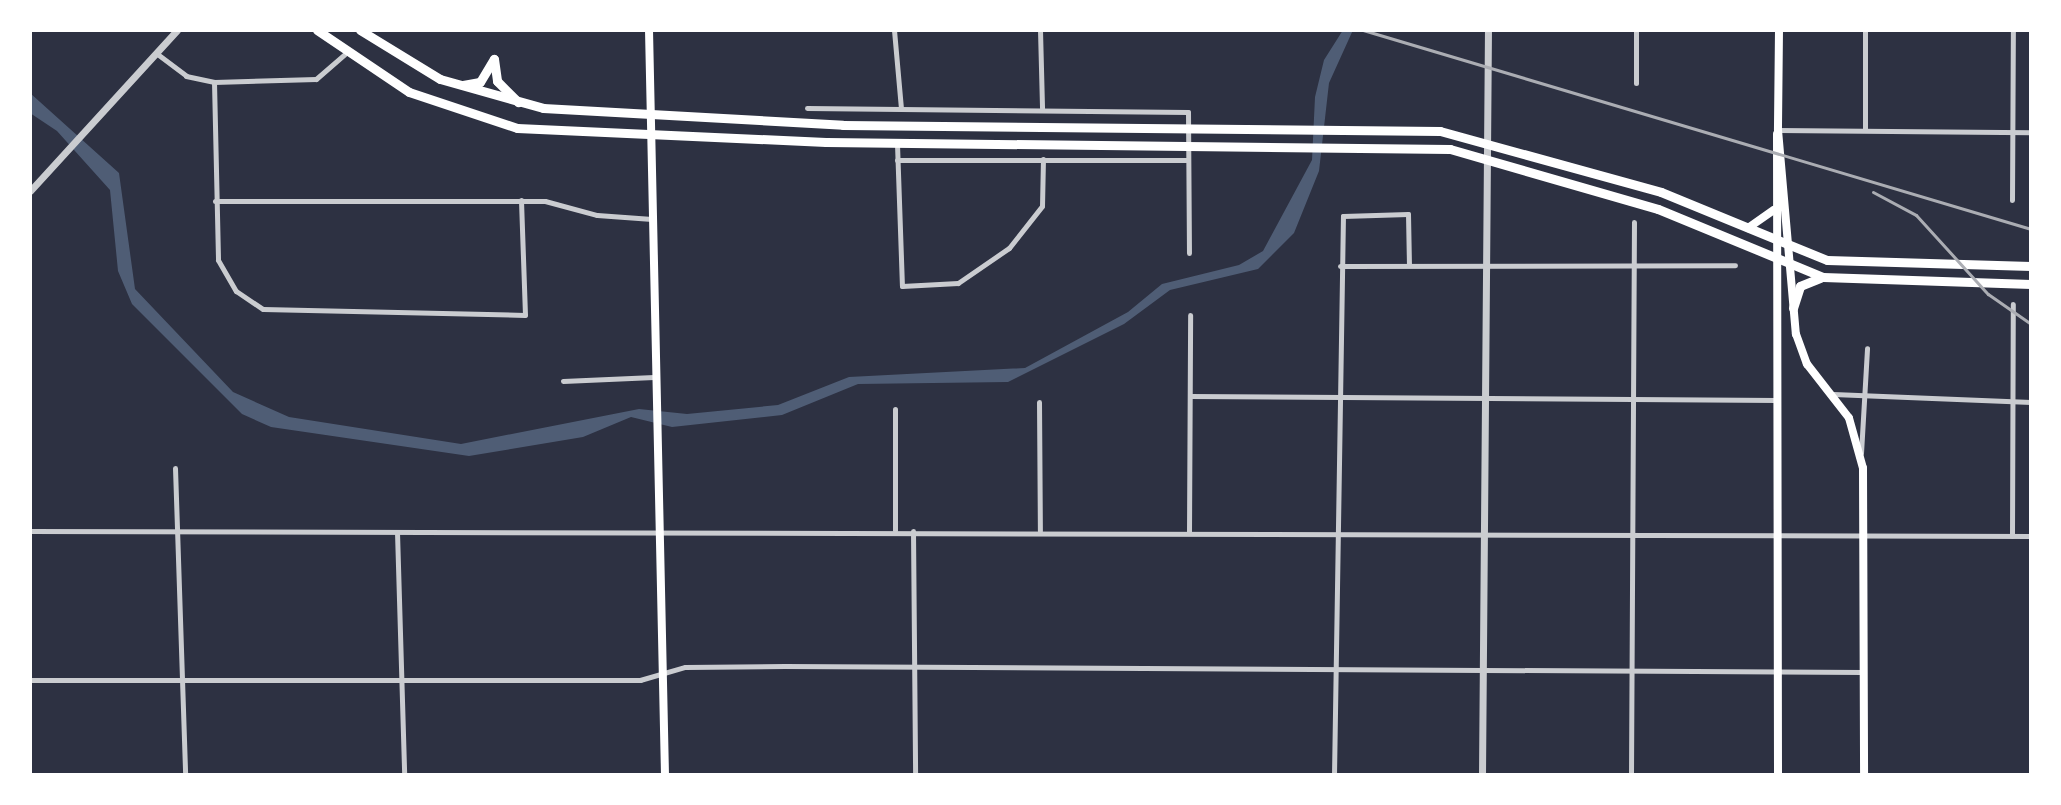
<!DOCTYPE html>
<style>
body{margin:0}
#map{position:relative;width:2061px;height:805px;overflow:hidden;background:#2d3142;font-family:Mulish,sans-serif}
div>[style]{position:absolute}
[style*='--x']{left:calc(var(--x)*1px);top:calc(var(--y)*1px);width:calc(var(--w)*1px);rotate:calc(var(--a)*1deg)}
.water>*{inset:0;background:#4f5d75}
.minor>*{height:5px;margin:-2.5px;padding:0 2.5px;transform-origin:2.5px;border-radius:2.5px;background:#caccd0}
.tertiary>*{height:7px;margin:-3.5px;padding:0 3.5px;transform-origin:3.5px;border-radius:3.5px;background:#caccd0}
.secondary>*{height:8px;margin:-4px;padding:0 4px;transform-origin:4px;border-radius:4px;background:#fff}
.primary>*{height:9px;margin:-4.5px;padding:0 4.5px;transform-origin:4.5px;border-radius:4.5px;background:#fff}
.rail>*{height:3px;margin:-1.5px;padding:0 1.5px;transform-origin:1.5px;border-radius:1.5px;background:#abadb3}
span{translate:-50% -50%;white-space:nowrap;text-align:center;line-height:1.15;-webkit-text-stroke:8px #fff;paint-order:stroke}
.frame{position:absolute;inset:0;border:32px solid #fff;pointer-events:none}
</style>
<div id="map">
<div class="water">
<div style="clip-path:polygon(1343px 30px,1353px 30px,1329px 83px,1319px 171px,1294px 233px,1258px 269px,1170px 290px,1124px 324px,1008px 382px,858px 384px,782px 415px,672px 427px,631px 417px,583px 437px,469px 456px,271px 427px,242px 414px,132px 304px,118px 271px,110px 190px,57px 131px,30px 113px,30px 93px,119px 173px,135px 289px,233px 392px,289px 417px,461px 444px,639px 409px,687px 414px,778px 405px,849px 377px,1025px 368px,1128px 312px,1162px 284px,1239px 265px,1263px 251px,1312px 160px,1315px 97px,1324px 60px)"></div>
</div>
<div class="minor">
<div style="--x:894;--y:30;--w:78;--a:84.9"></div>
<div style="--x:1040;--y:30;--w:79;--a:88.5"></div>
<div style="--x:1636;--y:30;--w:53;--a:90"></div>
<div style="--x:1865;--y:30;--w:100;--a:90"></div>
<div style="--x:156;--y:53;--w:38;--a:37"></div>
<div style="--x:186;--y:76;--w:29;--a:12"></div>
<div style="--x:214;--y:82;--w:102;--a:-1.7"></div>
<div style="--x:316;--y:79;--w:38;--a:-41"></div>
<div style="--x:214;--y:82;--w:178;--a:88.7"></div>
<div style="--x:218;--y:260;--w:36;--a:60"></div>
<div style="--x:236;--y:291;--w:32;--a:34"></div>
<div style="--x:263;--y:309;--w:262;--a:1.3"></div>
<div style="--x:525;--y:315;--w:115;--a:-92"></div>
<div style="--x:807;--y:108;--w:381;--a:0.6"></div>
<div style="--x:1188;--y:112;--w:141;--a:89.6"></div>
<div style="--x:1778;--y:130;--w:253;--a:0.5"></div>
<div style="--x:897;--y:144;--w:142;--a:88"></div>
<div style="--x:902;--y:286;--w:56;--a:-3.1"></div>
<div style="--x:958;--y:283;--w:62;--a:-34.5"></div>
<div style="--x:1009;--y:248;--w:53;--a:-51.8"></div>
<div style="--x:1042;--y:206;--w:47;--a:-88.8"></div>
<div style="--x:897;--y:160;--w:290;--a:0"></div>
<div style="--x:2012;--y:200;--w:170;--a:-89.7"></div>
<div style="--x:215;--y:201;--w:330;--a:0"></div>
<div style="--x:545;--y:201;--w:54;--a:15.1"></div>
<div style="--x:597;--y:215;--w:55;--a:4.2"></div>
<div style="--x:1340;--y:266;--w:395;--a:-0.1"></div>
<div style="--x:563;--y:381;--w:91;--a:-2.5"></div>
<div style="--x:1833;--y:394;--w:198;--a:2.3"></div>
<div style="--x:1190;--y:396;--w:587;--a:0.39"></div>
<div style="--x:1039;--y:402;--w:129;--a:89.6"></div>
<div style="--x:895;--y:409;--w:121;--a:90"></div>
<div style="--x:1861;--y:453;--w:105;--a:-86.7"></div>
<div style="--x:175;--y:468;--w:307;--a:88.1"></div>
<div style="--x:30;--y:531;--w:2001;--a:0.14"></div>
<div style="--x:913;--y:531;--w:244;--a:89.5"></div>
<div style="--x:397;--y:532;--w:243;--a:88.3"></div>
<div style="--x:1189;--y:533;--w:218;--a:-89.7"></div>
<div style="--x:2012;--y:536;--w:232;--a:-89.8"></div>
<div style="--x:30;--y:680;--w:610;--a:0"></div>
<div style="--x:640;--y:680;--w:47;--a:-16.1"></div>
<div style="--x:685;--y:667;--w:100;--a:-0.6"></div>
<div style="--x:785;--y:666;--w:1078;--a:0.32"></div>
<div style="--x:1334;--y:775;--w:559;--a:-89.08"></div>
<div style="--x:1343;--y:216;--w:65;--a:-1.8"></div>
<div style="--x:1408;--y:214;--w:51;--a:88.9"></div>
<div style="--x:1631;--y:775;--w:553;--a:-89.69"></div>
</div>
<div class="tertiary">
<div style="--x:30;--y:191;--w:218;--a:-47.6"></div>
<div style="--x:1482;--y:775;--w:745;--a:-89.54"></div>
</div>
<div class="secondary">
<div style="--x:649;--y:30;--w:745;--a:88.77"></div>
<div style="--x:1779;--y:30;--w:100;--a:90.6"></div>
<div style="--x:1778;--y:130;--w:205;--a:85"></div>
<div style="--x:1796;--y:334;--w:32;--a:70"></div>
<div style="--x:1807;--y:364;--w:68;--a:52.1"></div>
<div style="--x:1849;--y:418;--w:52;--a:74.4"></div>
<div style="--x:1863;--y:468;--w:307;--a:89.8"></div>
<div style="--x:1777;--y:134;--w:641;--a:89.91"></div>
<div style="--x:1748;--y:228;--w:32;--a:-35"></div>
</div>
<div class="primary">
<div style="--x:317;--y:30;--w:111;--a:34"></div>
<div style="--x:409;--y:92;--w:114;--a:18.4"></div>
<div style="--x:517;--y:128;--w:309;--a:2.6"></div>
<div style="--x:826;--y:142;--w:624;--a:0.64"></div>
<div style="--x:1450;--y:149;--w:216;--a:16.1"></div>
<div style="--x:1658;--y:209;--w:178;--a:22.4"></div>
<div style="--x:1823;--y:277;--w:208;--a:1.9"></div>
<div style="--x:360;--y:30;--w:94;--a:31.5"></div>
<div style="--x:440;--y:79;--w:107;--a:15.7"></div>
<div style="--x:543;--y:108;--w:300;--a:3.2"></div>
<div style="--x:843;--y:125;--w:597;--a:0.58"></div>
<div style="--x:1440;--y:131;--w:229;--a:15.4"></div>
<div style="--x:1661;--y:192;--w:179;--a:22.3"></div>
<div style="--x:1827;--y:260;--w:204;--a:1.7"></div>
<div style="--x:494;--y:59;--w:22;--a:82"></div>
<div style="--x:497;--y:81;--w:30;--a:45"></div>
<div style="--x:463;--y:85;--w:17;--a:-10"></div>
<div style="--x:480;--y:82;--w:27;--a:-59"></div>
<div style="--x:1793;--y:308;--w:23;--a:-72"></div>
<div style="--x:1800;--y:286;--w:22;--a:-22"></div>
</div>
<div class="rail">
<div style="--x:1363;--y:30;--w:697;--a:16.59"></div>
<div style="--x:1873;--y:192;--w:49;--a:28.1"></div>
<div style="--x:1916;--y:215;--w:107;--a:47.7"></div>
<div style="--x:1988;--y:294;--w:52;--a:34.9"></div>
</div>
<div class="frame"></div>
</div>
